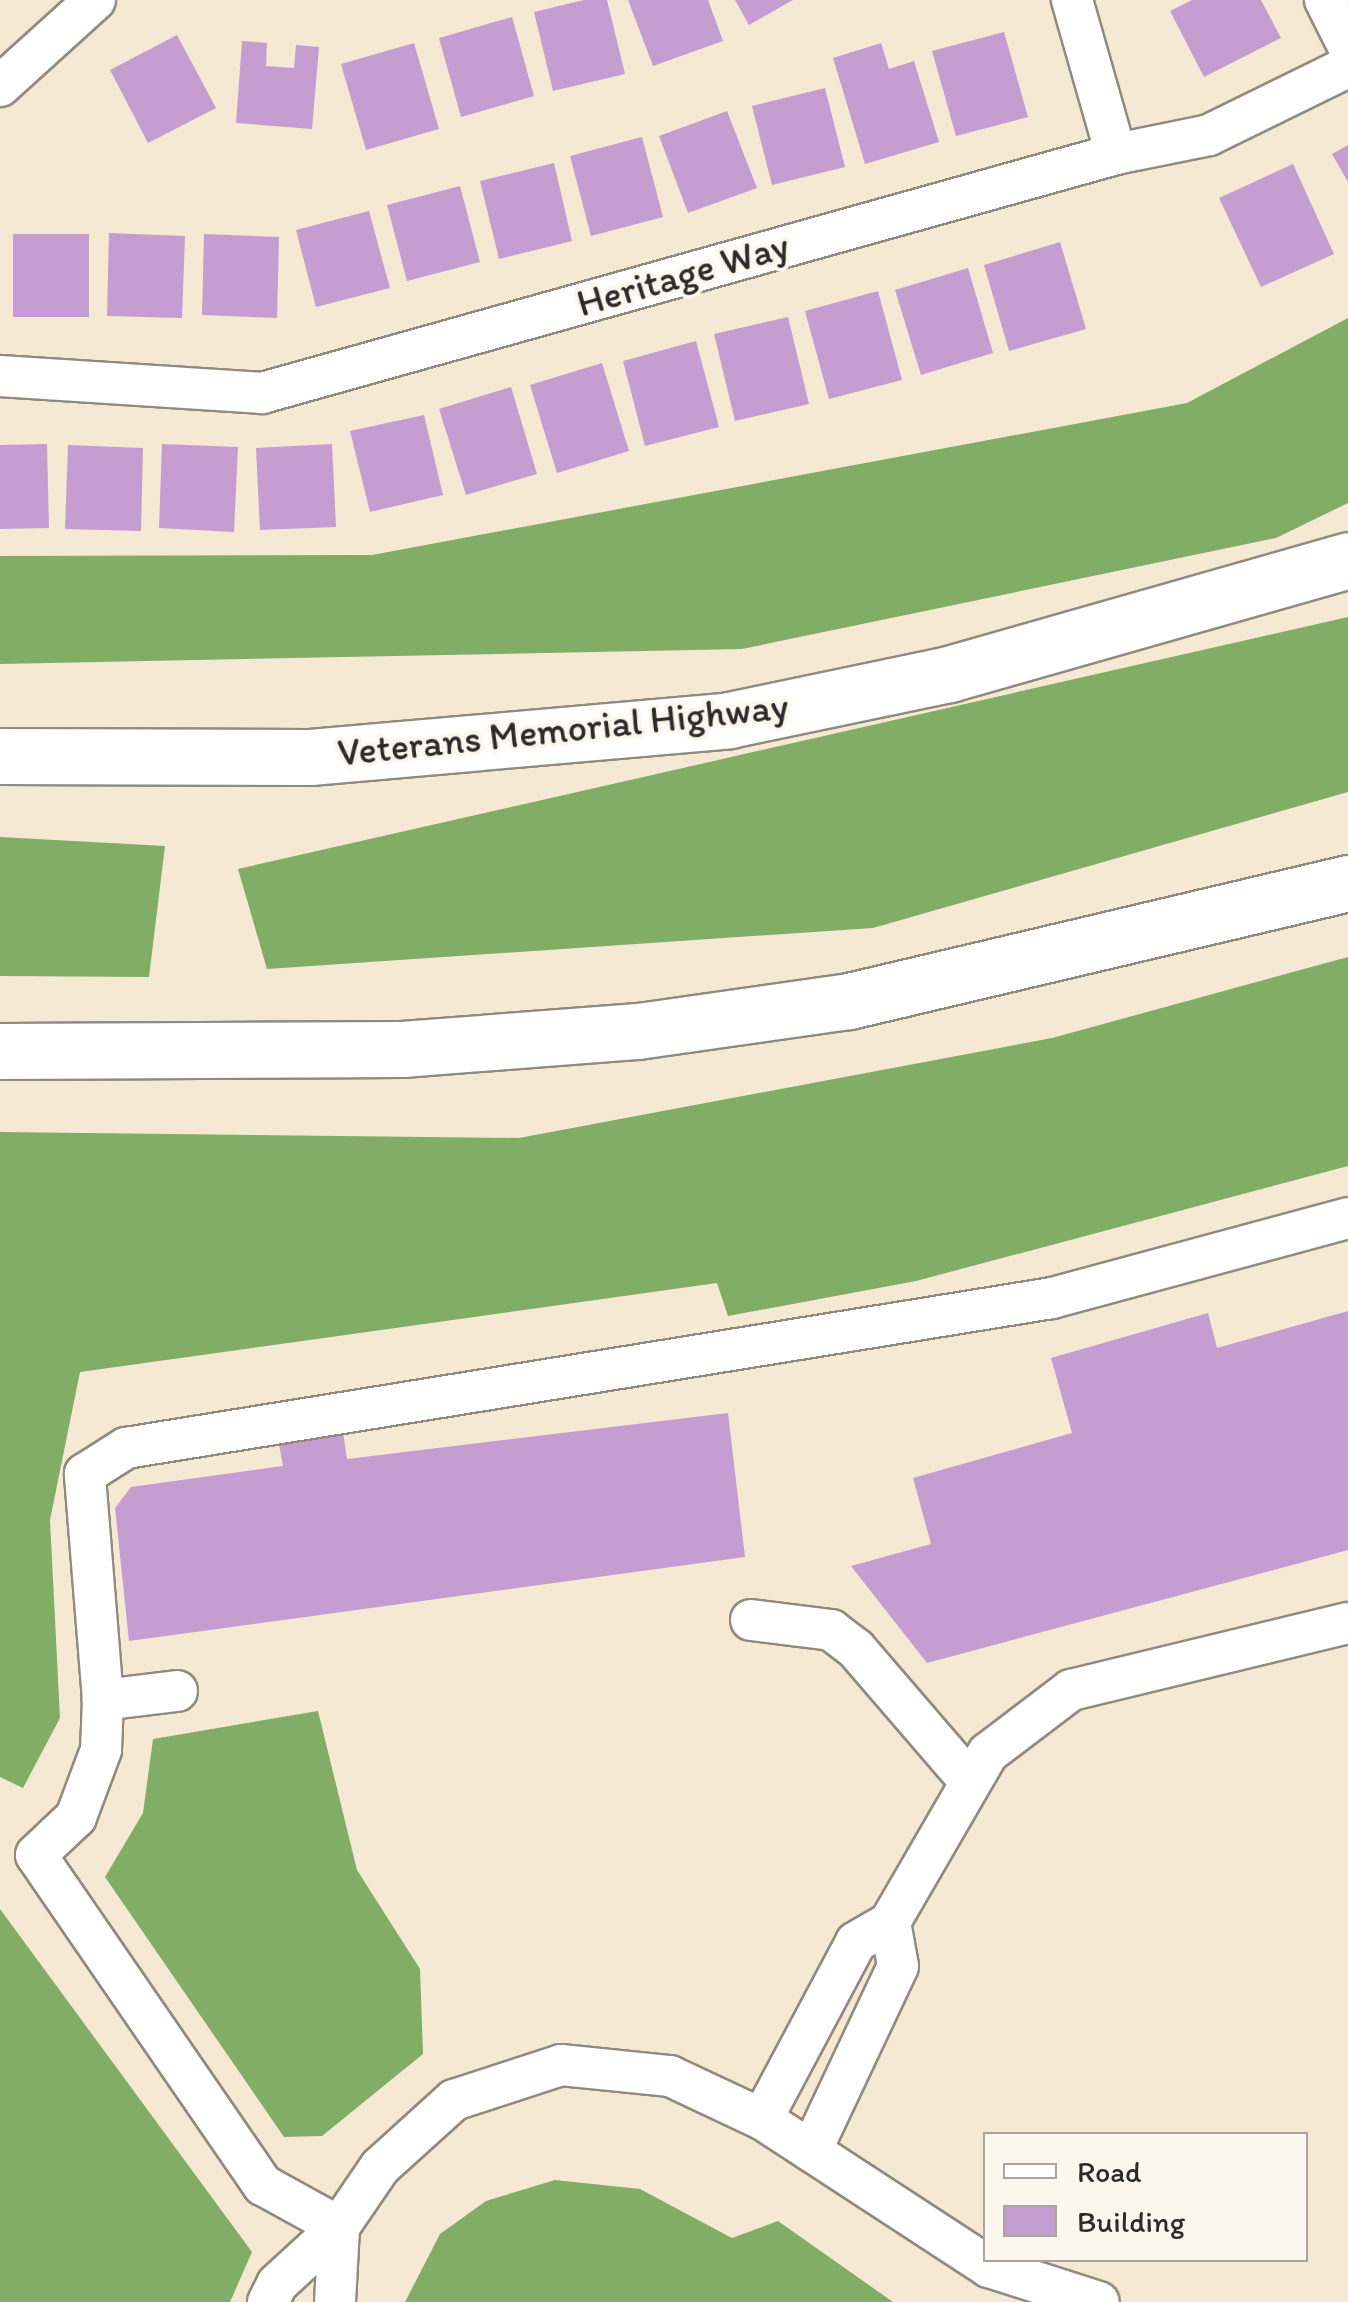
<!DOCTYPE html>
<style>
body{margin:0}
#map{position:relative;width:1348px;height:2302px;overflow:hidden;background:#f5e9d3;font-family:Itim,sans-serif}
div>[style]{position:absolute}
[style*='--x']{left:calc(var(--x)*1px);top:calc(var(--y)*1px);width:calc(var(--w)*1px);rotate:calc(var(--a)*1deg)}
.forest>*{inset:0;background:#81ad66}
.building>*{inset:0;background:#c49ed0}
.roads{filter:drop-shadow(2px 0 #908a7f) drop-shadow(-2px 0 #908a7f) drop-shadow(0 2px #908a7f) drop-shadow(0 -2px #908a7f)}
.minor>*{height:40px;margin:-20px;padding:0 20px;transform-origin:20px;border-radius:20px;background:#fff}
.highway>*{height:55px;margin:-27.5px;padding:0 27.5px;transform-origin:27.5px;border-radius:27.5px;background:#fff}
span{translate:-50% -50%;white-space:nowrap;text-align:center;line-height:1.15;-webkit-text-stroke:8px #fbf7ec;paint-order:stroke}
.street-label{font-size:38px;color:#2b2b2b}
.legend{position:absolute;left:983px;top:2132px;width:325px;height:130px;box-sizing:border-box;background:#fbf7ec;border:2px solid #a8a59f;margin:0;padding:12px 18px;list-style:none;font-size:30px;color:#2b2b2b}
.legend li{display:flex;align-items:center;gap:20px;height:50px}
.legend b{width:50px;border:2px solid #a8a59f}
</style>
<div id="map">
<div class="forest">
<div style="clip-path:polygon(1348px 318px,1348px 503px,1276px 538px,742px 649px,0 664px,0 556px,372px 555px,1187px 403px)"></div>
<div style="clip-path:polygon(1348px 617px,1348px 792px,873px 928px,267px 969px,238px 869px)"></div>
<div style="clip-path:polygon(0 837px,165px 846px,149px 977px,0 976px)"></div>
<div style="clip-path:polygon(1348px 957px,1348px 1166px,916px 1281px,728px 1316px,717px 1283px,80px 1372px,50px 1520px,60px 1718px,23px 1788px,0 1777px,0 1132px,519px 1138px,1052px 1038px)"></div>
<div style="clip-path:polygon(318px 1711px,357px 1870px,420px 1969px,423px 2054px,322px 2136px,284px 2137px,105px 1877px,143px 1813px,153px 1739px)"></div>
<div style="clip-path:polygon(0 1909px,252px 2252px,230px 2302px,0 2302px)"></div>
<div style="clip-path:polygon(555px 2180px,640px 2189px,732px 2238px,778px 2221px,893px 2302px,405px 2302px,440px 2234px,486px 2201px)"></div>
</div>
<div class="building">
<div style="clip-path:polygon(584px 0,607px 0,625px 74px,553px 91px,534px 12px)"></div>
<div style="clip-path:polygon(628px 0,708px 0,723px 41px,653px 66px)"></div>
<div style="clip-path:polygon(735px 0,793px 0,749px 25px)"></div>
<div style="clip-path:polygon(1192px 0,1261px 0,1281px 38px,1204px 77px,1170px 11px)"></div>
<div style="clip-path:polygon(512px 17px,534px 96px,461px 117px,439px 38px)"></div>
<div style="clip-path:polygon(1004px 32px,1028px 117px,956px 136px,932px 51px)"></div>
<div style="clip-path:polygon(177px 35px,216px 108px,148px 143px,110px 70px)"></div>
<div style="clip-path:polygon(242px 41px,267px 43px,266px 66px,294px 68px,296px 45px,319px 47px,312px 129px,236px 123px)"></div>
<div style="clip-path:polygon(414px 43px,439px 129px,366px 150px,341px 64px)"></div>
<div style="clip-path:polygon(881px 43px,889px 69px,914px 61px,939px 142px,865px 164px,833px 58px)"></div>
<div style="clip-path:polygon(825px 88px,845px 167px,772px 185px,752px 106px)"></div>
<div style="clip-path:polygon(727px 111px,757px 188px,688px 213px,659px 136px)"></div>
<div style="clip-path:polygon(642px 137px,663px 217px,591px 236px,570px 156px)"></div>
<div style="clip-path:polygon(1348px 145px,1348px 182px,1332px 154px)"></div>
<div style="clip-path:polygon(554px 163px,572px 241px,499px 259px,480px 181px)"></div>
<div style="clip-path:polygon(1293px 164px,1334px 254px,1261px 287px,1219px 198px)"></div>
<div style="clip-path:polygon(460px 186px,480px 262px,407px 281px,387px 205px)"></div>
<div style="clip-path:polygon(369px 211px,390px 288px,316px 307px,296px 230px)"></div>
<div style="clip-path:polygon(109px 233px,185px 236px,182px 318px,107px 316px)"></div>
<div style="clip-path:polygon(13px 234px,89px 234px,89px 317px,13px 317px)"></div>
<div style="clip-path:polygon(204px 234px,279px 237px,277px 318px,202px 315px)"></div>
<div style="clip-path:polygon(1060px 242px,1086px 329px,1009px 351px,984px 265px)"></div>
<div style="clip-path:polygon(968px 268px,993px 353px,921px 375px,895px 290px)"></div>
<div style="clip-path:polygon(878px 291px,902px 380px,829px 399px,805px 311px)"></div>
<div style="clip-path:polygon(788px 317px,809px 404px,735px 421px,714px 334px)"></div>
<div style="clip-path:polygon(696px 341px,719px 427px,645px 446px,623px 361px)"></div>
<div style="clip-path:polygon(602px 363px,629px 451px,557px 473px,530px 385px)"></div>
<div style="clip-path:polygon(511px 387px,537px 474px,466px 495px,439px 409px)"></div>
<div style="clip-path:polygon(424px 415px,443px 495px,370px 512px,350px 431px)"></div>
<div style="clip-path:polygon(47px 444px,49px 528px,0 529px,0 445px)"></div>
<div style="clip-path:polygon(162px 444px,238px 447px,234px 532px,159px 528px)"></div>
<div style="clip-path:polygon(332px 444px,336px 527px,260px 530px,256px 448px)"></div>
<div style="clip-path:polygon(68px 445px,143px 448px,141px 531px,65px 529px)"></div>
<div style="clip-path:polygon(1348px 1311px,1348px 1550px,927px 1663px,851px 1566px,931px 1544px,913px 1478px,1072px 1433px,1051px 1358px,1208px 1313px,1217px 1348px)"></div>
<div style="clip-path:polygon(728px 1413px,745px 1557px,129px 1641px,115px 1508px,131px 1487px,283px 1466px,278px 1439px,343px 1432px,347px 1459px)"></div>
</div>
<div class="roads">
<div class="minor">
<div style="--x:1072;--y:0;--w:160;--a:74.1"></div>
<div style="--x:1325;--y:0;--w:51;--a:63.4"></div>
<div style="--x:0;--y:86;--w:128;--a:-42.2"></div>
<div style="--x:0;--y:376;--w:263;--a:3.7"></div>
<div style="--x:262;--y:393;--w:887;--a:-15.63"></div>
<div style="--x:1116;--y:154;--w:95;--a:-11.5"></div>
<div style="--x:1209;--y:135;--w:155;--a:-26.1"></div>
<div style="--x:751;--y:1620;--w:81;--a:7.1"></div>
<div style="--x:831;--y:1630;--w:31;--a:37"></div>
<div style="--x:856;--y:1649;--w:172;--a:49.3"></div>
<div style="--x:177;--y:1691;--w:75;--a:173.1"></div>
<div style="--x:103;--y:1700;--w:50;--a:92.3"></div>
<div style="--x:101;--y:1750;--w:72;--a:110.5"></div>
<div style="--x:76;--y:1817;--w:55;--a:136.5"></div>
<div style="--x:36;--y:1855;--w:401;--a:55.5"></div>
<div style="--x:263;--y:2185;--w:87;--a:28.9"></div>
<div style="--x:103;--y:1700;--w:227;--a:-94.6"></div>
<div style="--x:85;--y:1474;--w:49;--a:-32.4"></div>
<div style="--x:126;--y:1448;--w:938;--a:-9.2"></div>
<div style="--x:1052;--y:1298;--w:307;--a:-15.1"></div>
<div style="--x:762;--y:2119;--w:200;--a:-62"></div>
<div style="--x:856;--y:1942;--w:39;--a:-30"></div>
<div style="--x:890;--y:1922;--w:195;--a:-59.9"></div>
<div style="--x:988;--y:1753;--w:104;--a:-37.2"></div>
<div style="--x:1071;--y:1690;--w:285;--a:-13.6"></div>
<div style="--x:811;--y:2151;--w:204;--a:-64.8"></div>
<div style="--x:898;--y:1966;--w:45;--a:-100.3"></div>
<div style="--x:268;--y:2302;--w:20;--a:-63"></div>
<div style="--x:277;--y:2284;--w:84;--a:-42.6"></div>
<div style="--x:339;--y:2227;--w:73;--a:-55.7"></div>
<div style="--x:380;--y:2167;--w:100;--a:-42.2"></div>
<div style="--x:454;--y:2100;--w:113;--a:-18.1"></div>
<div style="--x:561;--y:2065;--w:110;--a:5.8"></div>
<div style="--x:670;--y:2076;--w:102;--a:25.1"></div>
<div style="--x:762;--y:2119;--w:271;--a:33.1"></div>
<div style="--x:989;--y:2267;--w:115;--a:17.7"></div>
<div style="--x:335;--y:2302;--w:75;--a:-86.9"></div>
</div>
<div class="highway">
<div style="--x:0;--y:756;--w:310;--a:0.2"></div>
<div style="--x:310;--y:757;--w:421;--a:-5"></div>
<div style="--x:729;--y:720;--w:225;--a:-11.8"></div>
<div style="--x:949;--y:674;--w:415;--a:-15.9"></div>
<div style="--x:0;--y:1051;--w:402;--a:-0.3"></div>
<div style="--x:402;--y:1049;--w:237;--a:-4.4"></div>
<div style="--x:638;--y:1031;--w:213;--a:-8.1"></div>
<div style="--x:849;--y:1001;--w:513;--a:-13.3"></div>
</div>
</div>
<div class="street-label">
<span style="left:683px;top:275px;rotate:-16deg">Heritage Way</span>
<span style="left:563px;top:730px;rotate:-6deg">Veterans Memorial Highway</span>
</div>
<ul class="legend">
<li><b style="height:12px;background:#fff"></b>Road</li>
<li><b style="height:28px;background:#c49ed0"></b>Building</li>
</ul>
</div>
